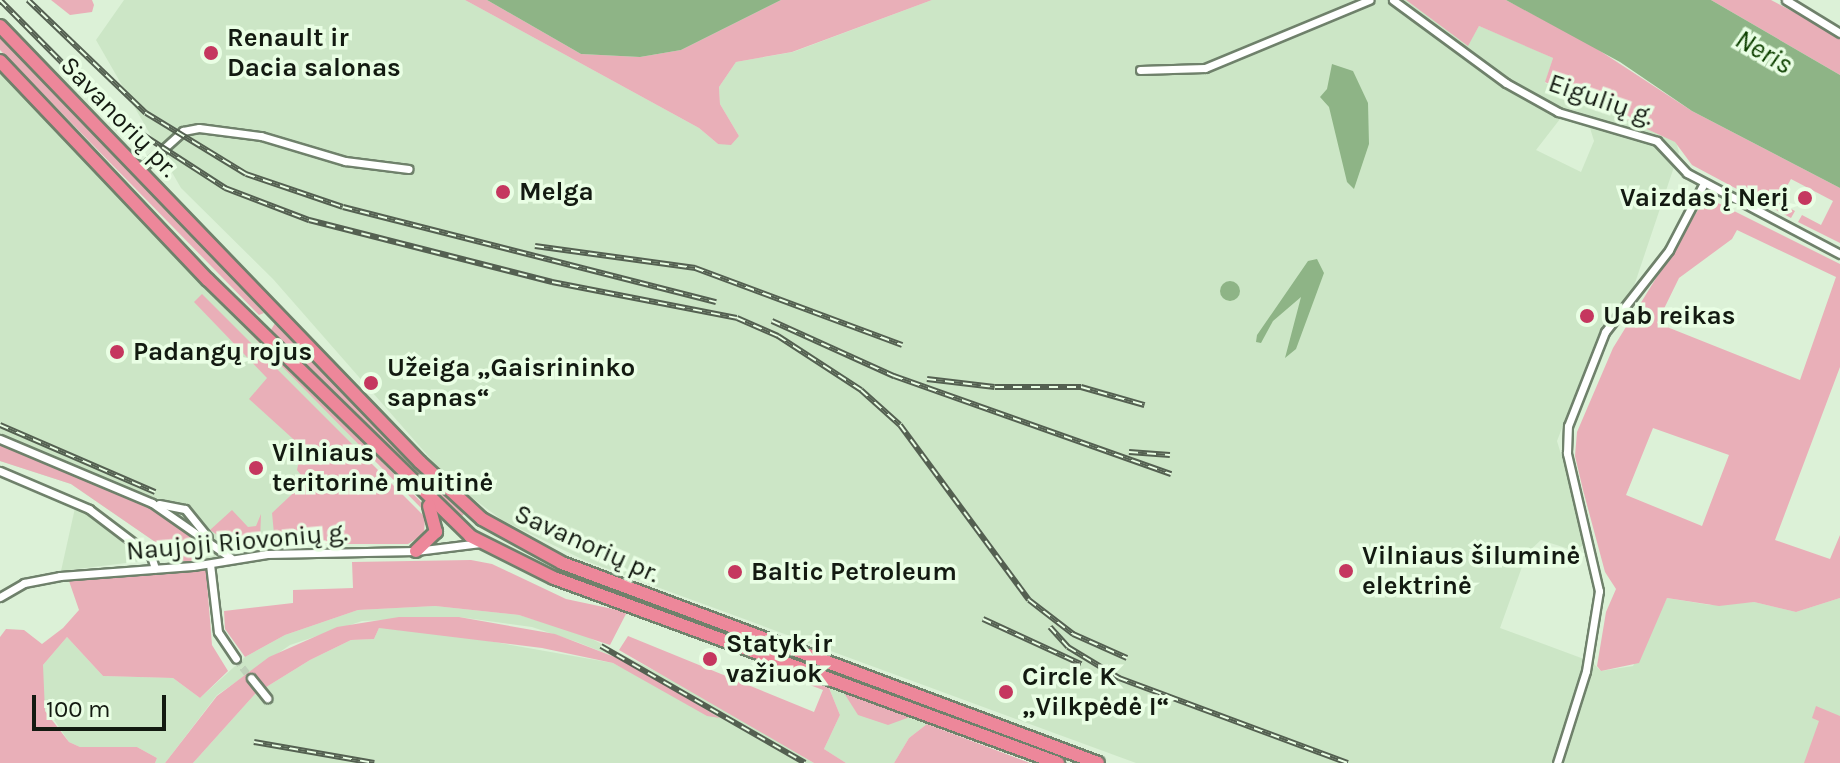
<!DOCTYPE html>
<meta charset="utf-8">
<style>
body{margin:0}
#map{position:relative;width:1840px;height:763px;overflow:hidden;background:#dcf1d7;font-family:Karla,sans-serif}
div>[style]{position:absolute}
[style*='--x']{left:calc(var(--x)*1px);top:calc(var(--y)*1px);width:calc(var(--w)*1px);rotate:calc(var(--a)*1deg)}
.built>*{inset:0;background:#cce6c6}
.green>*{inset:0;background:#e9afb8}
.water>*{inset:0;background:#8eb486}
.round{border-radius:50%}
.street-tunnel>*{height:7px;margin-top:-3.5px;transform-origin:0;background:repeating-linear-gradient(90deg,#bed1b9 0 7px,transparent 0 10.5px)}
.roads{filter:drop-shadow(2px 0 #6f816b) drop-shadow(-2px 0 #6f816b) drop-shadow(0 2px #6f816b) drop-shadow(0 -2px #6f816b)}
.street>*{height:7px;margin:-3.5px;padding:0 3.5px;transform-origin:3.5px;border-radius:3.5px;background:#fff}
.highway>*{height:12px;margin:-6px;padding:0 6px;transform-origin:6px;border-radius:6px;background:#ed879a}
.rail>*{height:6px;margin-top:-3px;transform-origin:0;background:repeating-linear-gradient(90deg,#e9fee4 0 9px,#546051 0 18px);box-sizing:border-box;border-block:2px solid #546051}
.dots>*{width:22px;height:22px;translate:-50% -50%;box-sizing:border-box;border:4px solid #e9fee4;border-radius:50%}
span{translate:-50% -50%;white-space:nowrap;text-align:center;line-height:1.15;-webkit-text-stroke:7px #e9fee4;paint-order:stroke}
.poi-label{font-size:26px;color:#131a11;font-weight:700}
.left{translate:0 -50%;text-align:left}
.right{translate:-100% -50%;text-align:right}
.street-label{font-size:26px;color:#131a11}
.water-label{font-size:28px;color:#0e4100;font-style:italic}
.scale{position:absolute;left:32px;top:695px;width:134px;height:36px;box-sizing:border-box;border:4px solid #131a11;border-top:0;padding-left:10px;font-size:24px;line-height:28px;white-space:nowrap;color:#131a11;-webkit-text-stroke:6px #e9fee4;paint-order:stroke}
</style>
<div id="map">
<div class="built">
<div style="clip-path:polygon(evenodd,124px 0,465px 0,699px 128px,718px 144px,739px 136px,720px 104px,719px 87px,736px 62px,793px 52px,932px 0,1406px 0,1468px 45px,1479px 26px,1515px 41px,1553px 58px,1545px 83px,1676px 142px,1679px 152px,1633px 289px,1598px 335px,1557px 441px,1588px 544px,1572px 550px,1541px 540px,1527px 553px,1500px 628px,1592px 662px,1601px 671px,1633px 666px,1667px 598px,1710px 605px,1754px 602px,1796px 612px,1840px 598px,1840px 763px,1136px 763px,586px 561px,502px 520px,451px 482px,273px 279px,181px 188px,96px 40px,124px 0,1560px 119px,1590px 128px,1594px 141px,1581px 172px,1536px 150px,1560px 119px)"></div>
<div style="clip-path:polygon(0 73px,365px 446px,275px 544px,189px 562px,167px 558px,164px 548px,71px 484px,0 461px)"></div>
<div style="clip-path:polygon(75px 508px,105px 526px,142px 561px,61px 571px)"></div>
<div style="clip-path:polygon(435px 606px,519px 615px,582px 634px,687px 687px,814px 763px,193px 763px,255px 694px,310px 660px,351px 640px,374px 639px,379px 628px,421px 629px,613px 663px,718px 717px,625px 661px,577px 642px,532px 627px,459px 617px,362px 621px,290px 645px,217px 695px,165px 763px,155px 763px,157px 758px,137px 747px,80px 747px,69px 742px,42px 702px,43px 665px,67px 637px,103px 676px,173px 678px,200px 698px,245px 657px,285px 635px,358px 610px)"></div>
<div style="clip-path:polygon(829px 688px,927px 724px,909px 738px,894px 763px,846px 763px,824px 749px,840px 715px)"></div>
</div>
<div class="green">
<div style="clip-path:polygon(51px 0,92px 0,94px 5px,92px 12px,70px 15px)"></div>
<div style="clip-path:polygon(465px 0,487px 0,581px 54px,640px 57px,681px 50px,781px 0,932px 0,792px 52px,736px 62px,719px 87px,720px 104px,739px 136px,731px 145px,718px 144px,699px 128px)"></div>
<div style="clip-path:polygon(1406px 0,1506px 0,1591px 45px,1692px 111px,1840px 188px,1840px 243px,1798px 222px,1802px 215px,1821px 225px,1833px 201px,1791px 179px,1778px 202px,1795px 211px,1791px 218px,1692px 165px,1675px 142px,1545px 82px,1553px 58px,1479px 26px,1468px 46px)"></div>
<div style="clip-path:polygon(1711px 0,1771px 0,1840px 36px,1840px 75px)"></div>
<div style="clip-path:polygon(0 35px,168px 207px,264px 313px,259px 315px,0 50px)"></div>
<div style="clip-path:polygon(evenodd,1706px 197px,1840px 264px,1840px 367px,1775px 540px,1830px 559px,1840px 535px,1840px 598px,1796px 612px,1754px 602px,1719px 606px,1667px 598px,1639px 663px,1601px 671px,1597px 666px,1606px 612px,1616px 589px,1605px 572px,1583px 490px,1575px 456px,1577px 432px,1613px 348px,1706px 197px,1737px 230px,1836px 277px,1800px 380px,1657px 323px,1679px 278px,1732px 239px,1737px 230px,1706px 197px,1653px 428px,1729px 455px,1702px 526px,1626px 495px,1653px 428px)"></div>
<div style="clip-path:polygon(214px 289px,423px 504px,424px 511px,209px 292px)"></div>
<div style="clip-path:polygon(202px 294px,425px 517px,424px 534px,408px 544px,275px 544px,272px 513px,306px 481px,297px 470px,302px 447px,249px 399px,267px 378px,194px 302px)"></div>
<div style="clip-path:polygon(275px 323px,464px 514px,462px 516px,423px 485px,271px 330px)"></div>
<div style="clip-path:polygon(0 445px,162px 513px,194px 537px,202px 546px,201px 556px,189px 562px,167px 558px,164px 548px,71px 484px,0 461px)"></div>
<div style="clip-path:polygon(232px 510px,248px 527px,256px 526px,261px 514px,260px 542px,234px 546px,210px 530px)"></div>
<div style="clip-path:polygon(471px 560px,492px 564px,566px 599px,627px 612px,610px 645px,519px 615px,435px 606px,358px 610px,285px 635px,245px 657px,225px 629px,224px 611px,293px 603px,293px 590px,353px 588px,352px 562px)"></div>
<div style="clip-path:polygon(206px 570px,212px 645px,228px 671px,200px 698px,173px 678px,103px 676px,67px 637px,43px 665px,45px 711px,69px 742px,80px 747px,137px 747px,157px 758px,155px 763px,0 763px,0 637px,6px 629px,24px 630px,42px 644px,63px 628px,79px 610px,69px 581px)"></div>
<div style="clip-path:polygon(399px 617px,459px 617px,555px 634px,625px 661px,720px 718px,707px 716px,613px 663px,542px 648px,379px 628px,374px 639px,351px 640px,310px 660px,255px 694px,193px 763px,165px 763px,217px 696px,269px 657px,337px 627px)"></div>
<div style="clip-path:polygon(628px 636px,814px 712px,823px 690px,781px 674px,783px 670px,829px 688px,840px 715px,824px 749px,846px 763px,814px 763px,619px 650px)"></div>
<div style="clip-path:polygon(844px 693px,910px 717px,888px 725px,858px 715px)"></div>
<div style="clip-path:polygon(1816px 706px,1840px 716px,1840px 763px,1804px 763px,1819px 721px,1812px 718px)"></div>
<div style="clip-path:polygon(927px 724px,1030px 763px,894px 763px,909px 738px)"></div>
</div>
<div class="water">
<div style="clip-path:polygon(487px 0,781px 0,681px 50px,640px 57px,581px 54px)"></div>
<div style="clip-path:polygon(1506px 0,1711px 0,1840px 75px,1840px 188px,1692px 111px,1620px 62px)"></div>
<div style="clip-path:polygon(1332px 64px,1353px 71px,1368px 103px,1369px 144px,1354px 189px,1347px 182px,1329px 107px,1320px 97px,1327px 89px)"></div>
<div style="clip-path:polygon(1317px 259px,1324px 273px,1296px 349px,1285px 358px,1301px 297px,1273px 321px,1261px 343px,1256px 342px,1257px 335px,1308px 261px)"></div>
<div class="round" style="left:1220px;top:281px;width:20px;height:20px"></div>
</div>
<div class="street-tunnel">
<div style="--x:236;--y:659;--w:24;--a:52"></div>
</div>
<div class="roads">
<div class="street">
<div style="--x:1393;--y:0;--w:140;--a:36.3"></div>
<div style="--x:1506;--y:83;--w:60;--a:29.1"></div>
<div style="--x:1558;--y:112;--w:103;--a:16.3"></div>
<div style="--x:1657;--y:141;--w:44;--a:46.8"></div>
<div style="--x:1687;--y:173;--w:173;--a:27.9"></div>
<div style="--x:1786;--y:0;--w:63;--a:31.4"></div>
<div style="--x:1140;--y:70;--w:65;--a:-1.8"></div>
<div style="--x:1205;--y:68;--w:178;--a:-22.5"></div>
<div style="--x:140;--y:170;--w:58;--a:-42.2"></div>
<div style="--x:183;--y:131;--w:16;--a:-11"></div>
<div style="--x:199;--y:128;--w:63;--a:7.4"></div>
<div style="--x:261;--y:136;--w:88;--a:16.6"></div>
<div style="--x:345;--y:161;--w:64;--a:7.1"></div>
<div style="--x:0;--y:439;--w:165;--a:22.8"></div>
<div style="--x:152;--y:503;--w:96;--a:34.8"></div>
<div style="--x:0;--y:471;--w:97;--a:23.1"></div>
<div style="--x:89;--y:509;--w:78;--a:37.2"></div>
<div style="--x:151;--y:556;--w:13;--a:72"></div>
<div style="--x:159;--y:504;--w:26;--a:11"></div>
<div style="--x:185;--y:509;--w:36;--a:51"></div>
<div style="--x:210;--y:564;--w:68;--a:83.3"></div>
<div style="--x:218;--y:632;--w:32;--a:56"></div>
<div style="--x:0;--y:597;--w:28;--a:-30"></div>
<div style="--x:24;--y:583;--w:37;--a:-11"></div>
<div style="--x:60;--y:576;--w:133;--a:-4.3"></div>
<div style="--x:193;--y:566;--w:75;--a:-9.2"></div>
<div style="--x:267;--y:554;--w:149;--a:-1.2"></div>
<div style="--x:416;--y:551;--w:65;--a:-7"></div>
<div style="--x:251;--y:678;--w:26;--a:51"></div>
<div style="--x:1557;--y:763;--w:96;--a:-72.5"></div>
<div style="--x:1586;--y:671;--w:81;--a:-80.8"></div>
<div style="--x:1599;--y:591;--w:142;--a:-103.1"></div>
<div style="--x:1567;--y:453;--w:27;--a:-88"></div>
<div style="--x:1568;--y:426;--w:101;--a:-68.5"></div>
<div style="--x:1605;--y:332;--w:104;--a:-52"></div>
<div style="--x:1669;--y:250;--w:76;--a:-62.4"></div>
</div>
<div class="highway">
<div style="--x:0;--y:26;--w:605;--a:46.07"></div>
<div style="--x:420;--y:462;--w:84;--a:42.6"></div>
<div style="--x:482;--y:519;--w:91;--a:28.8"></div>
<div style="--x:562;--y:563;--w:572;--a:20.46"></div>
<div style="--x:0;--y:61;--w:302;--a:46.5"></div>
<div style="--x:208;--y:280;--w:366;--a:44.3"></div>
<div style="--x:470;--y:536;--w:94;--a:26.6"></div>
<div style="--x:554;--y:578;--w:537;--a:20.16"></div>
<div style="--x:416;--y:551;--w:28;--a:-44"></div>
<div style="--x:436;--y:532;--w:27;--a:-105"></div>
</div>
</div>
<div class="rail">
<div style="--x:0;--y:0;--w:166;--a:45.2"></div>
<div style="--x:117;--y:118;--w:129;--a:32.9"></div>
<div style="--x:225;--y:188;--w:90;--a:20.9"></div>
<div style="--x:309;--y:220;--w:251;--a:14.3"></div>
<div style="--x:552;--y:282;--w:188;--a:11"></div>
<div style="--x:737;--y:318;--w:45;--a:23.7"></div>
<div style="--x:778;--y:336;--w:99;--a:33"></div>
<div style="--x:861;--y:390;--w:52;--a:41.9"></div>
<div style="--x:900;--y:425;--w:217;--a:53.6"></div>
<div style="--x:1029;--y:600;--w:56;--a:37.7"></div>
<div style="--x:1073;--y:634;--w:59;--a:24"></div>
<div style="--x:28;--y:0;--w:163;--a:43.8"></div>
<div style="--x:146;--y:113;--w:117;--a:31.4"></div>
<div style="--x:246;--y:174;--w:102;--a:18.8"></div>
<div style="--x:343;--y:207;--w:385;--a:14.3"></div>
<div style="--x:535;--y:246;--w:162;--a:7.8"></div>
<div style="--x:695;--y:268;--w:221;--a:20.4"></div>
<div style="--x:772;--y:321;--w:134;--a:24.3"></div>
<div style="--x:894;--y:376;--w:294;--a:19.5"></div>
<div style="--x:927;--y:379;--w:68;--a:6.7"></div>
<div style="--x:995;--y:387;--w:86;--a:0"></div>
<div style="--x:1081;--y:387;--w:66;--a:15.9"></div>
<div style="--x:0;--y:425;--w:169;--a:23.4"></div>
<div style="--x:1129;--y:452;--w:41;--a:4.2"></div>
<div style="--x:983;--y:619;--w:108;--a:24.7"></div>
<div style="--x:1050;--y:627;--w:27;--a:48"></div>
<div style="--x:1068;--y:647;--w:60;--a:31.3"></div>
<div style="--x:1119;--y:678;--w:244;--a:20.4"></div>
<div style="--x:601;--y:646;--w:235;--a:29.8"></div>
<div style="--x:254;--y:742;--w:122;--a:9.9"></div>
</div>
<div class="dots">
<div style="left:211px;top:53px;background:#c5375f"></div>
<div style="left:503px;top:192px;background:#c5375f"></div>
<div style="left:1805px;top:198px;background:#c5375f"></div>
<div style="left:1587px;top:316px;background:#c5375f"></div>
<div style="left:117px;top:352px;background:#c5375f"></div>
<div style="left:371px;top:383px;background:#c5375f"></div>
<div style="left:256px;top:468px;background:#c5375f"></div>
<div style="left:1346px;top:571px;background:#c5375f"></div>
<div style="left:735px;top:572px;background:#c5375f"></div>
<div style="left:710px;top:659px;background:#c5375f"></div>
<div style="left:1006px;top:692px;background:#c5375f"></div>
</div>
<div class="poi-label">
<span class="left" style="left:227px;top:53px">Renault ir<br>Dacia salonas</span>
<span class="left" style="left:519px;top:192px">Melga</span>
<span class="right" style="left:1789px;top:198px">Vaizdas į Nerį</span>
<span class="left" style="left:1603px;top:316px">Uab reikas</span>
<span class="left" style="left:133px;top:352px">Padangų rojus</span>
<span class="left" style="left:387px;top:383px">Užeiga „Gaisrininko<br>sapnas“</span>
<span class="left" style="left:272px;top:468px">Vilniaus<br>teritorinė muitinė</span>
<span class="left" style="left:1362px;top:571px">Vilniaus šiluminė<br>elektrinė</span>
<span class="left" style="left:751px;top:572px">Baltic Petroleum</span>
<span class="left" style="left:726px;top:659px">Statyk ir<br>važiuok</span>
<span class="left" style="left:1022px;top:692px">Circle K<br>„Vilkpėdė I“</span>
</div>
<div class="street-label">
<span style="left:1601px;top:100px;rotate:19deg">Eigulių g.</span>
<span style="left:119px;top:117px;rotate:46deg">Savanorių pr.</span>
<span style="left:237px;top:542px;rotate:-5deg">Naujoji Riovonių g.</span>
<span style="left:587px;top:544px;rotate:24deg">Savanorių pr.</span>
</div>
<div class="water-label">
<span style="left:1764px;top:52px;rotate:30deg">Neris</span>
</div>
<div class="scale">100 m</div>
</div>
